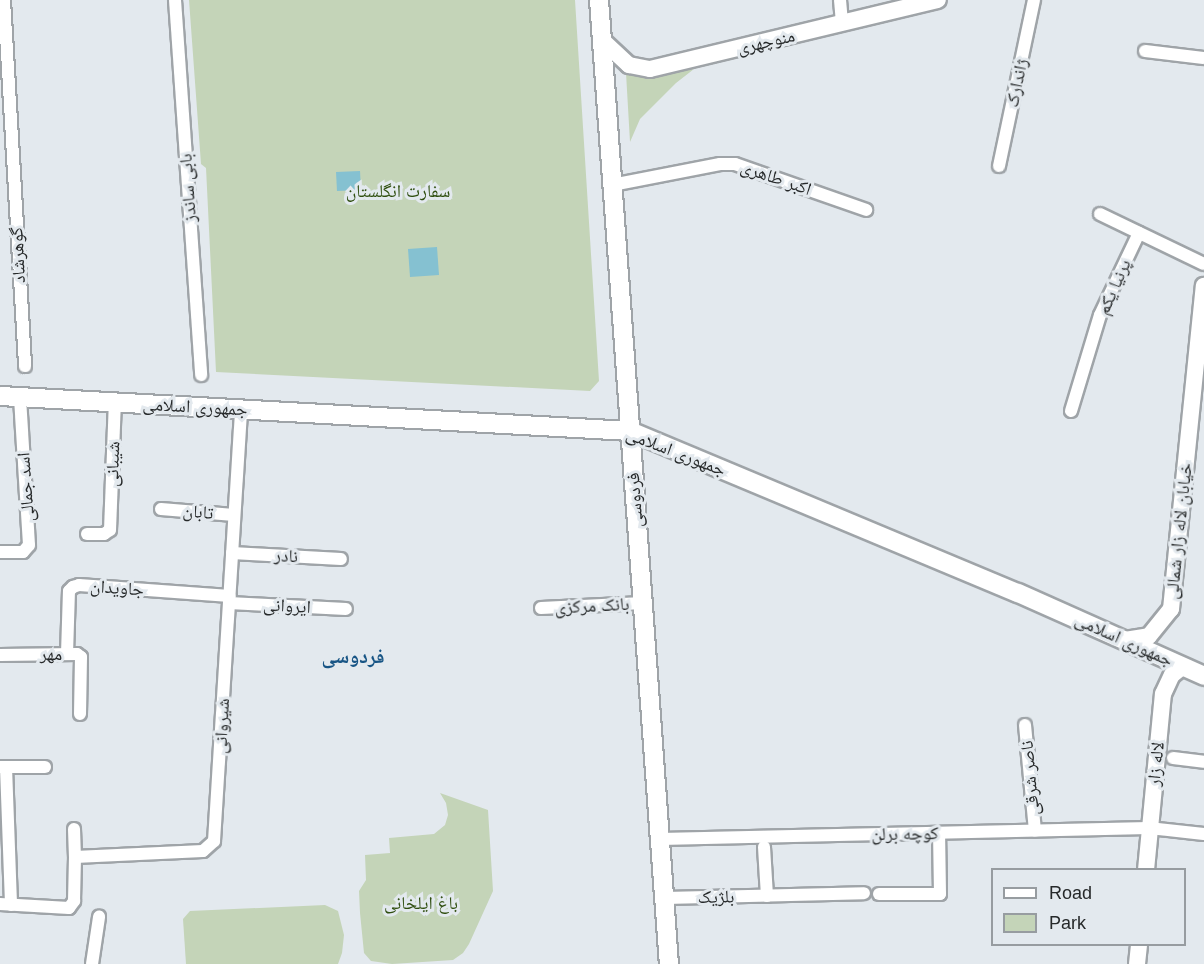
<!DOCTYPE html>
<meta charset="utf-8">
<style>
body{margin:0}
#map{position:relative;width:1204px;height:964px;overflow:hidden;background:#e3e9ee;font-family:Arial,"Noto Naskh Arabic",sans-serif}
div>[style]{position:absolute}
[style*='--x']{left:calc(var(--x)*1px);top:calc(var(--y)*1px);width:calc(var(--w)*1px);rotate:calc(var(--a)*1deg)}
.green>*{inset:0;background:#c4d4b8}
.water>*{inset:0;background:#85c1d1}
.roads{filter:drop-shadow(2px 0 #9fa4a8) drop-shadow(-2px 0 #9fa4a8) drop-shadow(0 2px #9fa4a8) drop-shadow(0 -2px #9fa4a8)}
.street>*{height:12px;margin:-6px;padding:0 6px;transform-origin:6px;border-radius:6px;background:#fff}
.secondary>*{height:16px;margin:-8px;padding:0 8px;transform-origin:8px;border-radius:8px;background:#fff}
.primary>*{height:18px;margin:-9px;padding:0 9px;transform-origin:9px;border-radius:9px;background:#fff}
span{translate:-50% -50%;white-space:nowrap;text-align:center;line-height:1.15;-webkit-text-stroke:6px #e3e9ee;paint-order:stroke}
.street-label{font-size:18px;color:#26292a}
.park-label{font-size:18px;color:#2f4e0f}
.neighbourhood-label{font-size:20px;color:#185585;font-weight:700}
.legend{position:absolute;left:991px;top:868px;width:195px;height:78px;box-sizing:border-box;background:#e3e9ee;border:2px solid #979ca0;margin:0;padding:8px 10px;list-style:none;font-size:18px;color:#26292a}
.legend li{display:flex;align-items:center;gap:12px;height:30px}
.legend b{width:30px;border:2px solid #979ca0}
</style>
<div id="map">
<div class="green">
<div style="clip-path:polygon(189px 0,575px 0,599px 381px,590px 391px,216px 372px,206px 168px,201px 164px)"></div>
<div style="clip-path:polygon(694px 69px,676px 83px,640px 119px,630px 142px,626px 73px,647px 78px)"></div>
<div style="clip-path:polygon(440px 793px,488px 810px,493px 891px,469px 944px,463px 953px,453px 960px,392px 964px,371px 961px,364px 953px,360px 913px,359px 891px,366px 880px,365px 855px,390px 853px,389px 838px,434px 834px,445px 825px,448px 815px,446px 803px)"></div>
<div style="clip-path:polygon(325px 905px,338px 911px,344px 935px,342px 953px,338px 964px,186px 964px,183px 919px,190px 911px)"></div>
</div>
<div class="water">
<div style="clip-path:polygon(360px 171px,361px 190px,337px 191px,336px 172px)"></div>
<div style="clip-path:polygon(437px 247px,439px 275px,410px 277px,408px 249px)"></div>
</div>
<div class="roads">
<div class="street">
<div style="--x:4;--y:0;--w:367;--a:86.7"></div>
<div style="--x:175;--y:0;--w:376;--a:86"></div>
<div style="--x:840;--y:0;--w:24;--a:85"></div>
<div style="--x:1145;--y:51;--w:59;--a:6.8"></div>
<div style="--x:999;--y:166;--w:170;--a:-78.1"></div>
<div style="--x:612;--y:185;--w:110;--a:-11"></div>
<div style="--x:720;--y:164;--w:15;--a:0"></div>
<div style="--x:735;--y:164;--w:139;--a:19.3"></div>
<div style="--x:1100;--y:214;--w:115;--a:25.7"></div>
<div style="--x:1071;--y:411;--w:100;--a:-73.2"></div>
<div style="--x:1100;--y:315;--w:91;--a:-64.6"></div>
<div style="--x:161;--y:509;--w:73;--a:4.7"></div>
<div style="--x:87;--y:534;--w:17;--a:0"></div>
<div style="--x:104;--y:534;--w:7;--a:-34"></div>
<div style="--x:110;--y:530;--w:128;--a:-87.8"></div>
<div style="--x:0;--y:552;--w:23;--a:0"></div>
<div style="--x:23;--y:552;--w:9;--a:-49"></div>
<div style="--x:29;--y:545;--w:148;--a:-93.5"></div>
<div style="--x:232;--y:553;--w:109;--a:3.2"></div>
<div style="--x:229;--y:603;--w:117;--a:2.9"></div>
<div style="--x:541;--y:608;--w:102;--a:-2.8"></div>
<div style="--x:67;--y:654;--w:63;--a:-88.2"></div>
<div style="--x:69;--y:591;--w:6;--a:-45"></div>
<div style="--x:73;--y:587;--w:6;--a:-18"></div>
<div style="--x:79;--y:585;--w:151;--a:4.2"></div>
<div style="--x:0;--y:655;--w:77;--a:-0.7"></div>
<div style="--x:77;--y:654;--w:5;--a:37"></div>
<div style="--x:81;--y:657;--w:57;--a:91"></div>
<div style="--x:1025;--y:725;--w:106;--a:84.6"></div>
<div style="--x:1173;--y:758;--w:31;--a:7"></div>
<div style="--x:0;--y:767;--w:45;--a:0"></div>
<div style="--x:6;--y:767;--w:138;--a:87.9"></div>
<div style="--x:74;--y:829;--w:28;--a:88"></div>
<div style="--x:660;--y:839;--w:489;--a:-1.3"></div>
<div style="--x:1149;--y:828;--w:55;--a:6.2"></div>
<div style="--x:764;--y:847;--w:49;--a:86.5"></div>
<div style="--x:879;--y:894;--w:61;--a:0"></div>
<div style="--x:940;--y:894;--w:61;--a:-90.9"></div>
<div style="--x:665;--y:898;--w:199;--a:-1.4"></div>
<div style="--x:0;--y:904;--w:69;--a:3.3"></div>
<div style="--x:69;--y:908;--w:9;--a:-54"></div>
<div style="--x:74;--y:901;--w:44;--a:-88.7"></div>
<div style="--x:75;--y:857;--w:128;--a:-2.7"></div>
<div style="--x:203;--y:851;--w:15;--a:-42"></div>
<div style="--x:214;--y:841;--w:433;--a:-86.4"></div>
<div style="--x:92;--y:964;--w:48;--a:-81.5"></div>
</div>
<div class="secondary">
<div style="--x:602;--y:40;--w:37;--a:43"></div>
<div style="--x:629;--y:65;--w:21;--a:11"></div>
<div style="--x:650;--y:69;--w:296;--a:-13.5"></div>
<div style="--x:1125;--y:640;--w:24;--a:-9"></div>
<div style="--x:1149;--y:636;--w:35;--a:-51"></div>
<div style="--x:1171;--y:609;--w:325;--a:-84.2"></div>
<div style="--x:1146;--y:870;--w:177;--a:-84.5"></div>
<div style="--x:1163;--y:694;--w:21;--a:-65"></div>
<div style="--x:1172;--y:675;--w:14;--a:-39"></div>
<div style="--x:1137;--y:964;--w:20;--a:-84"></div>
</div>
<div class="primary">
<div style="--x:599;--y:0;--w:967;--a:85.85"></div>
<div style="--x:0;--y:396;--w:631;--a:3.18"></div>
<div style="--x:630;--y:431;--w:420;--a:22.7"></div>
<div style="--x:1018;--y:593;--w:204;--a:24"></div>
</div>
</div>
<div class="street-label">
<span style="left:766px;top:42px;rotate:-13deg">منوچهری</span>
<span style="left:1017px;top:83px;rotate:-78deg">ژاندارک</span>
<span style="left:776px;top:178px;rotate:19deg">اکبر طاهری</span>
<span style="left:188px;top:188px;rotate:-94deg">بابی ساندز</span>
<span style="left:18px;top:255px;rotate:-93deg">گوهرشاد</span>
<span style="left:1114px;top:287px;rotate:-66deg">پرنیا یکم</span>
<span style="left:195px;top:407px;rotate:3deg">جمهوری اسلامی</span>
<span style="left:676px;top:452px;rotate:21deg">جمهوری اسلامی</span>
<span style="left:113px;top:464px;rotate:-88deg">شیبانی</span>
<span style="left:26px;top:487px;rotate:-94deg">اسد جمالی</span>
<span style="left:635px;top:500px;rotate:-94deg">فردوسی</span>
<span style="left:198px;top:512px;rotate:5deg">تابان</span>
<span style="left:1179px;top:531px;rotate:-84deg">خیابان لاله زار شمالی</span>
<span style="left:286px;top:556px;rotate:3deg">نادر</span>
<span style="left:117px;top:588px;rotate:4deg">جاویدان</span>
<span style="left:287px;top:606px;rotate:3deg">ایروانی</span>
<span style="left:592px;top:606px;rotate:-3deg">بانک مرکزی</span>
<span style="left:1124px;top:640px;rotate:24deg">جمهوری اسلامی</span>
<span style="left:51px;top:654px">مهر</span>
<span style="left:222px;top:726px;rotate:-87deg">شیروانی</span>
<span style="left:1156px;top:764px;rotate:-84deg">لاله زار</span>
<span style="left:1030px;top:778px;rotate:-95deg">ناصر شرقی</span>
<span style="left:905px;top:834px;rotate:-1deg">کوچه برلن</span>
<span style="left:716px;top:897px;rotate:-1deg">بلژیک</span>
</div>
<div class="park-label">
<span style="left:398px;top:191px">سفارت انگلستان</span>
<span style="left:421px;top:903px">باغ ایلخانی</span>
</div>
<div class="neighbourhood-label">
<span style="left:353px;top:656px">فردوسی</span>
</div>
<ul class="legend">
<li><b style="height:8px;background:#fff"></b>Road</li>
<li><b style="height:16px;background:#c4d4b8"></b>Park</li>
</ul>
</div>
